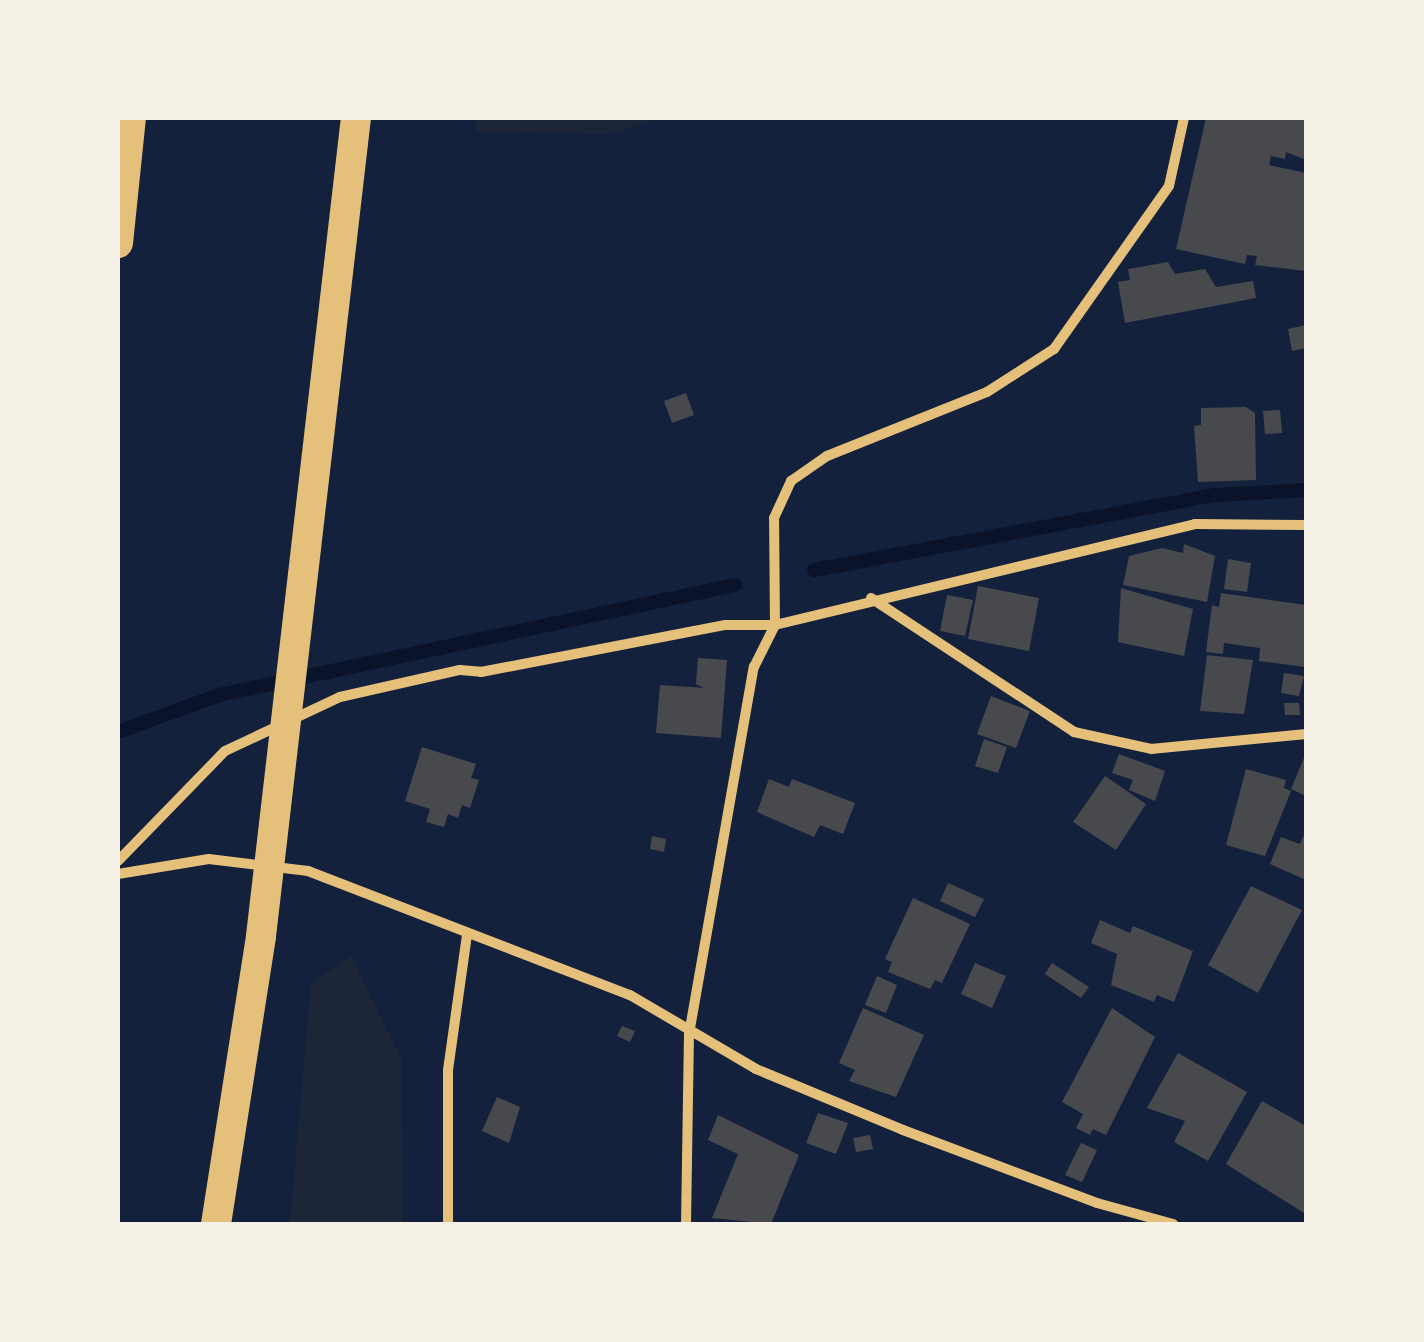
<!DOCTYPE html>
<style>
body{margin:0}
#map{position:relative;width:1424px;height:1342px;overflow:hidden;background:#14213d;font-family:Roboto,sans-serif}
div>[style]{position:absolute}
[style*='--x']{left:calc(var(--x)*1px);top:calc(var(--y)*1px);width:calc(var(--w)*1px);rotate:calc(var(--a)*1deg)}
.green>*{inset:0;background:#1d2539}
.stream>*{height:14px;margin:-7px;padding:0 7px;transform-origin:7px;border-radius:7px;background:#0b132b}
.building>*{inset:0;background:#48494c}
.minor>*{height:10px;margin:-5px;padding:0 5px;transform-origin:5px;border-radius:5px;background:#e5c07b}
.motorway>*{height:30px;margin:-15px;padding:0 15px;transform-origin:15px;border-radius:15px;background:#e5c07b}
span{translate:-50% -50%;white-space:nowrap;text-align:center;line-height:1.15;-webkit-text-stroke:8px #f6f1e7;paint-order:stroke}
.frame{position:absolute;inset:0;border:120px solid #f6f1e7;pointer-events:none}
</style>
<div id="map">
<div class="green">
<div style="clip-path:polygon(476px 118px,659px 118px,610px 134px,475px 131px)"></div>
<div style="clip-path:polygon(351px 956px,402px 1060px,403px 1224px,290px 1224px,311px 983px)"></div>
</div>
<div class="stream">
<div style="--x:814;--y:570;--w:408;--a:-10.6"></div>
<div style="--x:1215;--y:495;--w:91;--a:-3.1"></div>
<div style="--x:118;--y:732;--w:108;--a:-20.1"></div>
<div style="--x:219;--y:695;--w:528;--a:-12.03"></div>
</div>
<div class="building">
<div style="clip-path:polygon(1206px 118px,1306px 118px,1306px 160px,1286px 152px,1285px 159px,1271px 156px,1269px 165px,1306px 173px,1306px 271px,1255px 265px,1257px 256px,1247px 255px,1245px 264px,1176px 249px)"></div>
<div style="clip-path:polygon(1168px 262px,1175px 274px,1205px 269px,1216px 287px,1253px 281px,1256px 298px,1125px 323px,1118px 282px,1130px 280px,1128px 269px)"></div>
<div style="clip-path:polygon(1306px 325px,1306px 348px,1292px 351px,1288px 329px)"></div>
<div style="clip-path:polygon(686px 393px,694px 415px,672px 423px,664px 401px)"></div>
<div style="clip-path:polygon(1246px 407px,1255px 413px,1256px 480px,1198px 482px,1194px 426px,1201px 425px,1201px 408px)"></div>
<div style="clip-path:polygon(1280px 410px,1282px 433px,1265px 434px,1263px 411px)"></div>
<div style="clip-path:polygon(1184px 544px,1215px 556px,1207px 602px,1123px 585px,1129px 556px,1162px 548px,1183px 553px)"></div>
<div style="clip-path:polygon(1228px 559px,1251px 563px,1247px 592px,1224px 589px)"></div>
<div style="clip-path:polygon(978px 586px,1039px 598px,1029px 651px,968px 639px)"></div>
<div style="clip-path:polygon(1121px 588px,1193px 609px,1184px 656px,1118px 642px)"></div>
<div style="clip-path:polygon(1221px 593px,1306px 605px,1306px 667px,1259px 661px,1260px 648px,1224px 643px,1223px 654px,1206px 652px,1212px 605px,1219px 607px)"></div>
<div style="clip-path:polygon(947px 595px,973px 600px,965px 636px,940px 631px)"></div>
<div style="clip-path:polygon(1207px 655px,1253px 660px,1244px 714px,1200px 711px)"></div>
<div style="clip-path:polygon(698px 658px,727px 660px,721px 738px,656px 733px,660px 685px,704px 688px,696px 684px)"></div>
<div style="clip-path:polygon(1284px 673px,1304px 676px,1299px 696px,1281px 693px)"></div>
<div style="clip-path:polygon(991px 696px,1030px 711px,1016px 748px,977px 734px)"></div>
<div style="clip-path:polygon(1284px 703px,1299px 703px,1300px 715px,1285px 715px)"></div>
<div style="clip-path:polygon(984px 739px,1007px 747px,998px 773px,975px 766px)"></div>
<div style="clip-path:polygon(422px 747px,476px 764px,471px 778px,479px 780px,470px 808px,462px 805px,458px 818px,448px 814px,444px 827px,426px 822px,430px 809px,405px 801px)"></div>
<div style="clip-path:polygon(1306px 753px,1306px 796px,1291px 789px)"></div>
<div style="clip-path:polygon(1119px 754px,1165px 771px,1155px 801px,1129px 790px,1133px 780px,1112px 773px)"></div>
<div style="clip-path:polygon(1246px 769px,1286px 780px,1284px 788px,1291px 791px,1265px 856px,1226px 845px)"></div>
<div style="clip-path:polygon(1105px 776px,1146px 804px,1116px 850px,1073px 822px)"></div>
<div style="clip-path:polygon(769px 779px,789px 787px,792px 779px,855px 803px,843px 834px,820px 825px,814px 837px,757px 812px)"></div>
<div style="clip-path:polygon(1306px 830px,1306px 880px,1270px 864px,1281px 837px,1300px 844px)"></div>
<div style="clip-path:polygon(652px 836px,666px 839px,664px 852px,650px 849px)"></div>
<div style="clip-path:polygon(948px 883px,984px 899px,975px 917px,940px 901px)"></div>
<div style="clip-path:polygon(1251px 886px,1302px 910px,1258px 993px,1208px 965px)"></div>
<div style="clip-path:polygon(913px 898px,970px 924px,942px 983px,935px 980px,930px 989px,888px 972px,892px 962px,885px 959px)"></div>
<div style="clip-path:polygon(1100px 920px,1130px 933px,1133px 926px,1193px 951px,1174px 1002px,1157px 995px,1154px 1002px,1111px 985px,1117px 954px,1091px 943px)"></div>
<div style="clip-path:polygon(975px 963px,1006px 976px,992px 1008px,961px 994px)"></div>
<div style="clip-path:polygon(1052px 963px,1089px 987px,1081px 998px,1045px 974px)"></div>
<div style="clip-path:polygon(877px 976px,897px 985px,886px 1013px,865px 1005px)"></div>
<div style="clip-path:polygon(863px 1008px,924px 1035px,896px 1097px,849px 1081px,855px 1070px,839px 1063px)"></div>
<div style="clip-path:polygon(1112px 1008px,1155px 1037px,1106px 1135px,1093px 1129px,1090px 1135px,1076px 1128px,1083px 1114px,1062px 1102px)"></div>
<div style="clip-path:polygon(622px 1026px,635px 1031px,630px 1042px,617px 1036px)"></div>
<div style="clip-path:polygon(1178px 1053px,1247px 1092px,1208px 1161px,1174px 1142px,1185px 1121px,1147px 1108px)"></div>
<div style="clip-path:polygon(497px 1097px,520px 1107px,509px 1143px,482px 1131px)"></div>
<div style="clip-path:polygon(1262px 1101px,1306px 1126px,1304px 1213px,1226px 1164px)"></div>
<div style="clip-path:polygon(818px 1113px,848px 1123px,836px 1154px,806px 1143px)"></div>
<div style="clip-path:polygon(718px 1115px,799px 1155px,771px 1224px,712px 1218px,738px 1154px,708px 1140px)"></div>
<div style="clip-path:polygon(870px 1135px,873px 1149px,856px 1152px,853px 1138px)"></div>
<div style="clip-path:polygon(1081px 1143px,1097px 1150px,1082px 1182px,1065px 1175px)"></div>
</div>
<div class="minor">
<div style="--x:871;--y:598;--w:243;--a:33.4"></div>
<div style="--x:1074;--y:732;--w:79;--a:12.4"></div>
<div style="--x:1151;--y:749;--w:156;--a:-5.5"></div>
<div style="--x:118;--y:861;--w:153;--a:-45.8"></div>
<div style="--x:225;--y:751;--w:127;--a:-25.2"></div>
<div style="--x:340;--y:697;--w:123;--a:-12.7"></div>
<div style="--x:460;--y:670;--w:21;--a:5"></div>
<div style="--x:481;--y:672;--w:249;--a:-10.9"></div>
<div style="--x:726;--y:625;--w:49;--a:0"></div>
<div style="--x:775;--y:625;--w:432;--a:-13.5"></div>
<div style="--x:1195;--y:524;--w:111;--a:0.5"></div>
<div style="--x:118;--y:874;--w:92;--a:-9.4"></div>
<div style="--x:209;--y:859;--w:100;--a:6.9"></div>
<div style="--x:308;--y:871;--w:345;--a:21.1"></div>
<div style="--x:630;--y:995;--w:146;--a:30.4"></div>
<div style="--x:756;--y:1069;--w:159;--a:22.5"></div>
<div style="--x:903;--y:1130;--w:207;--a:20.6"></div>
<div style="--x:1097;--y:1203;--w:79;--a:15.4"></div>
<div style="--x:448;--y:1224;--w:154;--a:-90"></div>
<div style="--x:448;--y:1070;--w:136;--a:-82"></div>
<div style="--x:686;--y:1224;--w:190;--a:-89.1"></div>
<div style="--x:689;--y:1034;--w:373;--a:-80"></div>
<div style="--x:754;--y:667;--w:47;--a:-63.4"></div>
<div style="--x:775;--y:625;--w:107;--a:-90.5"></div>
<div style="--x:774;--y:518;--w:41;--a:-65.3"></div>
<div style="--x:791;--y:481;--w:44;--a:-34.8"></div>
<div style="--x:827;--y:456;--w:172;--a:-21.8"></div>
<div style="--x:987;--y:392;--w:80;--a:-32.7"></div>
<div style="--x:1054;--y:349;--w:199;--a:-54.8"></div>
<div style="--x:1169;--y:186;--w:70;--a:-77.6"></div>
</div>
<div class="motorway">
<div style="--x:118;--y:243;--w:126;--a:-84.1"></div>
<div style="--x:216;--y:1224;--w:291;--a:-81.1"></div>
<div style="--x:261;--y:936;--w:823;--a:-83.38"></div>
</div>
<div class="frame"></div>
</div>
